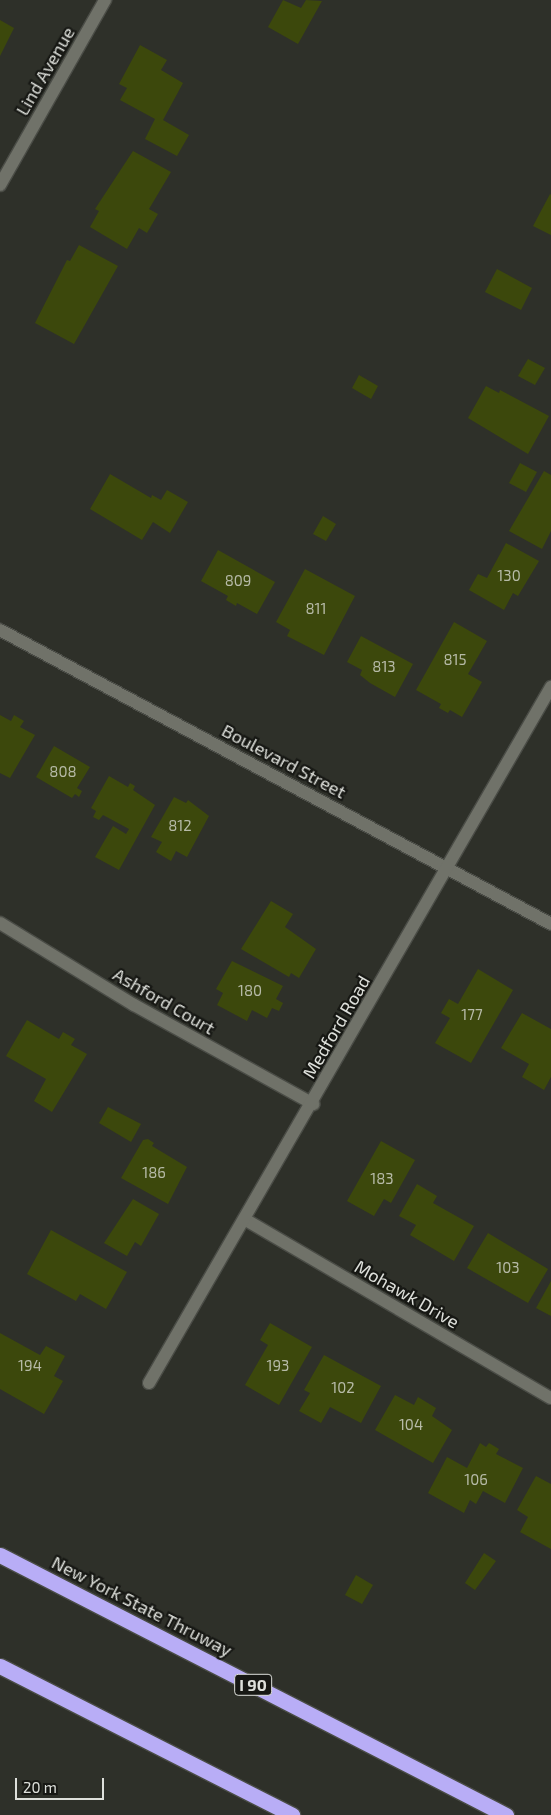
<!DOCTYPE html>
<style>
body{margin:0}
#map{position:relative;width:551px;height:1815px;overflow:hidden;background:#2e3029;font-family:"Exo 2",sans-serif}
div>[style]{position:absolute}
[style*='--x']{left:calc(var(--x)*1px);top:calc(var(--y)*1px);width:calc(var(--w)*1px);rotate:calc(var(--a)*1deg)}
.building>*{inset:0;background:#3c480c}
.roads{filter:drop-shadow(1px 0 #4a4c46) drop-shadow(-1px 0 #4a4c46) drop-shadow(0 1px #4a4c46) drop-shadow(0 -1px #4a4c46)}
.minor>*{height:12px;margin:-6px;padding:0 6px;transform-origin:6px;border-radius:6px;background:#707269}
.highway>*{height:15px;margin:-7.5px;padding:0 7.5px;transform-origin:7.5px;border-radius:7.5px;background:#b8adf6}
span{translate:-50% -50%;white-space:nowrap;text-align:center;line-height:1.15;-webkit-text-stroke:4.5px #171814;paint-order:stroke}
.number-label{font-size:15px;color:#b6baa7}
.number-label span{-webkit-text-stroke-width:0}
.shield-label span{padding:1px 4px;background:#171814;border:1px solid;border-radius:4px;-webkit-text-stroke-width:0}
.shield-label{font-size:16px;color:#dee0db;font-weight:700}
.street-label{font-size:18px;color:#dee0db}
.scale{position:absolute;left:15px;top:1778px;width:89px;height:22px;box-sizing:border-box;border:2px solid #dee0db;border-top:0;padding-left:6px;font-size:15px;line-height:18px;white-space:nowrap;color:#dee0db;-webkit-text-stroke:4px #171814;paint-order:stroke}
</style>
<div id="map">
<div class="building">
<div style="clip-path:polygon(283px 0,301px 8px,306px 0,322px 1px,298px 44px,268px 27px)"></div>
<div style="clip-path:polygon(0 20px,14px 28px,0 56px)"></div>
<div style="clip-path:polygon(140px 45px,167px 60px,161px 70px,183px 83px,163px 120px,189px 135px,177px 156px,145px 139px,155px 119px,120px 100px,127px 88px,119px 84px)"></div>
<div style="clip-path:polygon(133px 151px,171px 172px,149px 209px,158px 214px,147px 233px,139px 228px,127px 249px,90px 227px,99px 211px,95px 209px)"></div>
<div style="clip-path:polygon(550px 194px,551px 195px,551px 235px,533px 226px)"></div>
<div style="clip-path:polygon(79px 245px,118px 266px,74px 344px,35px 323px,67px 260px,70px 261px)"></div>
<div style="clip-path:polygon(497px 269px,532px 288px,521px 310px,485px 292px)"></div>
<div style="clip-path:polygon(528px 359px,545px 368px,535px 385px,518px 376px)"></div>
<div style="clip-path:polygon(359px 375px,378px 386px,371px 399px,352px 388px)"></div>
<div style="clip-path:polygon(486px 386px,499px 393px,500px 390px,549px 416px,528px 454px,468px 418px)"></div>
<div style="clip-path:polygon(520px 463px,537px 472px,526px 492px,509px 483px)"></div>
<div style="clip-path:polygon(544px 471px,551px 475px,551px 531px,542px 549px,509px 531px)"></div>
<div style="clip-path:polygon(110px 474px,151px 498px,152px 495px,161px 500px,167px 490px,188px 502px,170px 533px,153px 522px,142px 540px,90px 509px)"></div>
<div style="clip-path:polygon(323px 516px,336px 524px,326px 541px,313px 534px)"></div>
<div style="clip-path:polygon(506px 543px,539px 561px,518px 596px,513px 593px,504px 610px,469px 590px,478px 574px,487px 578px)"></div>
<div style="clip-path:polygon(218px 550px,275px 582px,257px 614px,237px 603px,236px 606px,226px 600px,228px 596px,201px 581px)"></div>
<div style="clip-path:polygon(305px 569px,355px 596px,324px 655px,287px 636px,290px 630px,276px 622px)"></div>
<div style="clip-path:polygon(454px 622px,487px 641px,468px 674px,482px 682px,462px 717px,450px 710px,448px 713px,439px 708px,441px 704px,416px 690px)"></div>
<div style="clip-path:polygon(361px 636px,413px 664px,395px 697px,370px 683px,360px 675px,362px 670px,347px 662px)"></div>
<div style="clip-path:polygon(0 715px,11px 721px,14px 715px,24px 721px,20px 727px,35px 735px,10px 778px,0 773px)"></div>
<div style="clip-path:polygon(54px 746px,90px 767px,77px 788px,82px 791px,79px 797px,75px 794px,72px 798px,36px 777px)"></div>
<div style="clip-path:polygon(109px 776px,128px 787px,130px 783px,135px 786px,133px 790px,155px 805px,119px 870px,95px 857px,113px 826px,126px 834px,129px 829px,103px 815px,99px 820px,93px 817px,96px 811px,91px 808px)"></div>
<div style="clip-path:polygon(174px 797px,186px 803px,188px 800px,209px 816px,187px 857px,176px 851px,171px 861px,156px 852px,162px 842px,151px 837px)"></div>
<div style="clip-path:polygon(271px 901px,293px 914px,285px 927px,316px 949px,299px 978px,291px 973px,289px 977px,241px 949px)"></div>
<div style="clip-path:polygon(232px 961px,283px 986px,276px 999px,283px 1003px,279px 1011px,272px 1008px,267px 1018px,252px 1010px,247px 1021px,217px 1005px,223px 993px,216px 989px)"></div>
<div style="clip-path:polygon(478px 969px,513px 990px,471px 1063px,435px 1043px,450px 1018px,441px 1013px,449px 999px,458px 1004px)"></div>
<div style="clip-path:polygon(522px 1013px,551px 1029px,551px 1077px,544px 1090px,522px 1077px,529px 1064px,501px 1048px)"></div>
<div style="clip-path:polygon(27px 1020px,59px 1039px,63px 1032px,75px 1039px,71px 1045px,87px 1054px,52px 1112px,34px 1101px,46px 1079px,6px 1056px)"></div>
<div style="clip-path:polygon(108px 1107px,141px 1124px,131px 1142px,99px 1123px)"></div>
<div style="clip-path:polygon(148px 1139px,154px 1143px,152px 1146px,187px 1167px,168px 1204px,121px 1178px,143px 1140px)"></div>
<div style="clip-path:polygon(381px 1141px,415px 1160px,391px 1203px,384px 1199px,374px 1216px,347px 1201px)"></div>
<div style="clip-path:polygon(417px 1184px,437px 1196px,433px 1203px,474px 1226px,454px 1261px,410px 1235px,416px 1225px,399px 1216px)"></div>
<div style="clip-path:polygon(133px 1199px,159px 1214px,141px 1246px,135px 1242px,127px 1256px,104px 1243px)"></div>
<div style="clip-path:polygon(51px 1230px,127px 1272px,106px 1309px,80px 1294px,76px 1301px,27px 1274px)"></div>
<div style="clip-path:polygon(488px 1233px,548px 1269px,528px 1303px,467px 1268px)"></div>
<div style="clip-path:polygon(551px 1281px,551px 1316px,536px 1308px)"></div>
<div style="clip-path:polygon(270px 1323px,312px 1347px,279px 1405px,245px 1385px,268px 1345px,260px 1340px)"></div>
<div style="clip-path:polygon(0 1333px,40px 1355px,46px 1346px,65px 1356px,54px 1376px,63px 1381px,44px 1414px,0 1389px)"></div>
<div style="clip-path:polygon(324px 1355px,381px 1386px,361px 1423px,330px 1407px,321px 1423px,299px 1411px,310px 1393px,304px 1390px)"></div>
<div style="clip-path:polygon(395px 1395px,414px 1405px,418px 1397px,436px 1408px,432px 1416px,452px 1430px,433px 1463px,375px 1430px)"></div>
<div style="clip-path:polygon(480px 1443px,486px 1447px,489px 1443px,499px 1449px,496px 1454px,523px 1468px,505px 1503px,483px 1491px,476px 1504px,470px 1500px,464px 1513px,428px 1493px,447px 1457px,467px 1468px)"></div>
<div style="clip-path:polygon(536px 1476px,551px 1484px,551px 1549px,520px 1532px,528px 1517px,517px 1510px)"></div>
<div style="clip-path:polygon(484px 1553px,496px 1561px,475px 1590px,465px 1583px)"></div>
<div style="clip-path:polygon(356px 1575px,373px 1585px,362px 1604px,345px 1595px)"></div>
</div>
<div class="roads">
<div class="minor">
<div style="--x:0;--y:185;--w:213;--a:-60.4"></div>
<div style="--x:0;--y:630;--w:625;--a:28.08"></div>
<div style="--x:0;--y:923;--w:157;--a:31.5"></div>
<div style="--x:134;--y:1005;--w:205;--a:28.9"></div>
<div style="--x:246;--y:1220;--w:353;--a:30.3"></div>
<div style="--x:149;--y:1383;--w:804;--a:-59.99"></div>
</div>
<div class="highway">
<div style="--x:0;--y:1555;--w:569;--a:27.2"></div>
<div style="--x:0;--y:1666;--w:328;--a:27"></div>
</div>
</div>
<div class="number-label">
<span style="left:509px;top:576px">130</span>
<span style="left:238px;top:581px">809</span>
<span style="left:316px;top:609px">811</span>
<span style="left:455px;top:660px">815</span>
<span style="left:384px;top:667px">813</span>
<span style="left:63px;top:772px">808</span>
<span style="left:180px;top:826px">812</span>
<span style="left:250px;top:991px">180</span>
<span style="left:472px;top:1015px">177</span>
<span style="left:154px;top:1173px">186</span>
<span style="left:382px;top:1179px">183</span>
<span style="left:508px;top:1268px">103</span>
<span style="left:30px;top:1366px">194</span>
<span style="left:278px;top:1366px">193</span>
<span style="left:343px;top:1388px">102</span>
<span style="left:411px;top:1425px">104</span>
<span style="left:476px;top:1480px">106</span>
</div>
<div class="shield-label">
<span style="left:253px;top:1685px">I 90</span>
</div>
<div class="street-label">
<span style="left:45px;top:71px;rotate:-60deg">Lind Avenue</span>
<span style="left:284px;top:761px;rotate:28deg">Boulevard Street</span>
<span style="left:164px;top:1001px;rotate:30deg">Ashford Court</span>
<span style="left:336px;top:1027px;rotate:-60deg">Medford Road</span>
<span style="left:407px;top:1294px;rotate:30deg">Mohawk Drive</span>
<span style="left:142px;top:1606px;rotate:27deg">New York State Thruway</span>
</div>
<div class="scale">20 m</div>
</div>
